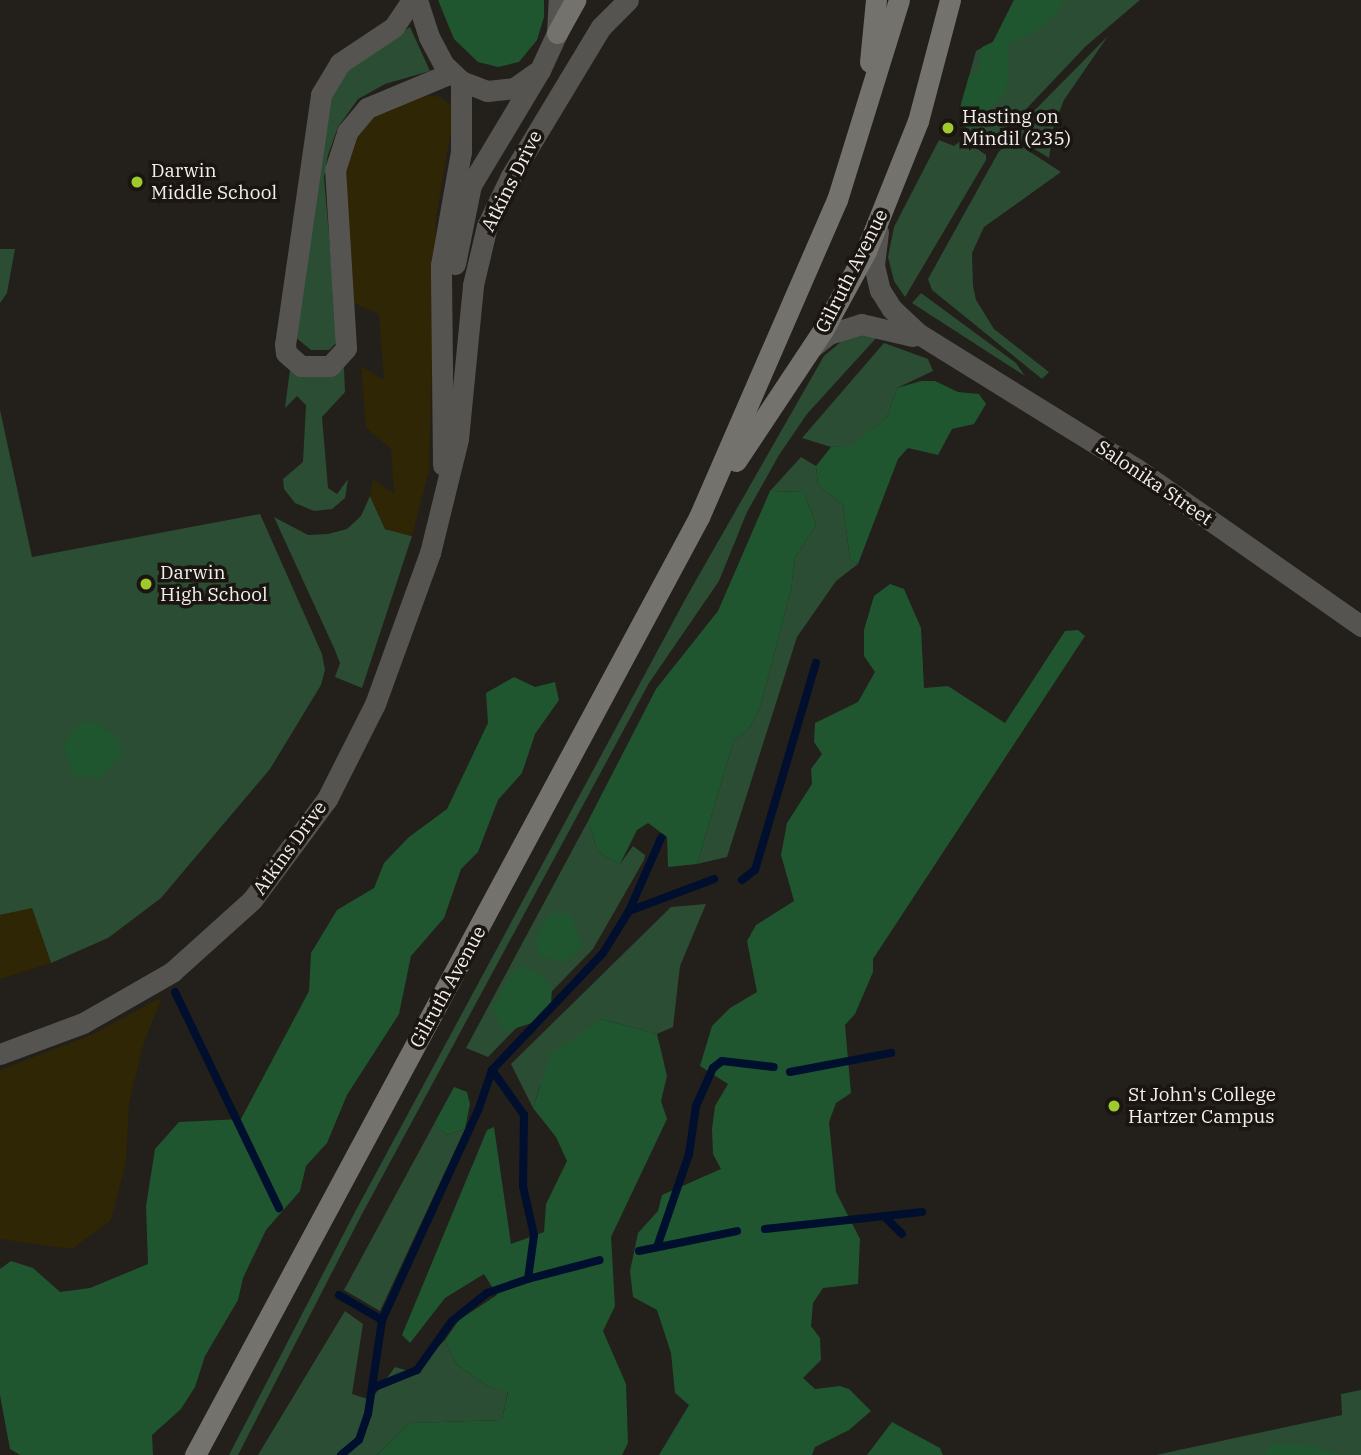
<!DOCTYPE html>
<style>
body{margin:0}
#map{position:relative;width:1361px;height:1455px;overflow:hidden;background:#231f1a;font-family:"IBM Plex Serif",serif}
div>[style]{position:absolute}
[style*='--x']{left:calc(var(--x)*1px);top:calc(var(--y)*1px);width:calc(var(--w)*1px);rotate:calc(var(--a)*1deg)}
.green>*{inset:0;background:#2b4d33}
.forest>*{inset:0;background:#1f562f}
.sand>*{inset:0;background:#2e2605}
.stream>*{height:8px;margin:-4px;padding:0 4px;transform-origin:4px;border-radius:4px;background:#000f2e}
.street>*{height:21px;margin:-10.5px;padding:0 10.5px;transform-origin:10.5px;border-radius:10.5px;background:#555451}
.secondary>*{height:21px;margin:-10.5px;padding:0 10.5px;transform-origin:10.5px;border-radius:10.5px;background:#73726d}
.dots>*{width:19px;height:19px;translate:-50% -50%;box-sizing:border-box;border:4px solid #1a1511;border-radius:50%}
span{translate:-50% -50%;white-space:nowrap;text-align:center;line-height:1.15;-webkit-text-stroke:7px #1a1511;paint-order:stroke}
.poi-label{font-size:19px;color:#f2efec}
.left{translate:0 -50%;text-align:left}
.street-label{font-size:19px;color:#f2efec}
</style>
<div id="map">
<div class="green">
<div style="clip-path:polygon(1014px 0,1140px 0,1086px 46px,992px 145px,964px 126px,960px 108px,976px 51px,993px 42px)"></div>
<div style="clip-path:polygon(410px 27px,430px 71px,385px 84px,358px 99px,338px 127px,328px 155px,324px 177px,338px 341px,329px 350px,311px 350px,295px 337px,332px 86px,348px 65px)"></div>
<div style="clip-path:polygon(1108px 36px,1064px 100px,1054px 125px,1049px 158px,1020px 140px,1017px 129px,1022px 123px)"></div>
<div style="clip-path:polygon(963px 139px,986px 155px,986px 160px,905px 297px,894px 281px,888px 257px,894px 227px,939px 140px,954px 146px)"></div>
<div style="clip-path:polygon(1015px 142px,1061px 172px,984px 227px,972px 253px,973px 286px,976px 300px,994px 329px,1049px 372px,1042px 379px,932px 290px,928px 279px,998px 153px,1006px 143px)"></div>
<div style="clip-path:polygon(0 249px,15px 249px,7px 293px,0 303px)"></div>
<div style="clip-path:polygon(921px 293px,1016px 363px,1025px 376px,912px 303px)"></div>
<div style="clip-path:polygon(850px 334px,878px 336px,807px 414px,779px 455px,747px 512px,719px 581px,649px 683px,361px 1216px,238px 1455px,229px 1455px,355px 1212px,687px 596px,824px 356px)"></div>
<div style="clip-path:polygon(884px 343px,928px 359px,933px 371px,897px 388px,887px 417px,853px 446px,831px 447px,802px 438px)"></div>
<div style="clip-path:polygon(344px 368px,345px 392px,322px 417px,328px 488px,337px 494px,348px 479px,345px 498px,332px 509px,314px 511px,295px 503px,284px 489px,283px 479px,303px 462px,306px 405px,297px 396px,285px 408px,290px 369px,334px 373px)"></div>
<div style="clip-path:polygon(0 410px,32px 557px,260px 514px,322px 654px,325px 670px,321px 685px,270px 769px,161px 898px,108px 938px,51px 963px,32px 909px,0 915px)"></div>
<div style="clip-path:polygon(801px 457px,816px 466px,818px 485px,843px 505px,850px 559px,858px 564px,836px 581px,797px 637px,727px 857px,697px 864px,734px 740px,748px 730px,760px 708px,791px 590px,795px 558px,816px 525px,804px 492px,770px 491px)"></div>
<div style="clip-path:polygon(370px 496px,385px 529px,412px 536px,362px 688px,335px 677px,340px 663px,334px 648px,274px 517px,308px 535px,328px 534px,347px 529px,361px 516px)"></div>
<div style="clip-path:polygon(588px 821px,598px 852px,620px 864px,633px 846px,645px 855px,644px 860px,593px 949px,488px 1057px,466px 1048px)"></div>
<div style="clip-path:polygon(706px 904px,680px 966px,673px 1027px,657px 1034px,601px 1019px,540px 1086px,533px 1108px,511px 1064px,671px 907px)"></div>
<div style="clip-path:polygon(434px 1124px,447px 1135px,465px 1129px,380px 1311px,344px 1290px)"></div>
<div style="clip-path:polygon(345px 1311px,363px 1324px,352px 1394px,371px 1400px,395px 1367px,412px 1372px,445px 1340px,456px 1364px,489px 1387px,508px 1391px,502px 1420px,410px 1423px,377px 1455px,258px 1455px)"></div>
<div style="clip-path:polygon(1361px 1390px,1361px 1455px,1156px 1455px,1342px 1415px,1341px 1394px)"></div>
</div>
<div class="forest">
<div style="clip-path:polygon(438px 0,544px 0,544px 17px,537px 40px,519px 62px,498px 67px,478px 62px,454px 39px)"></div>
<div style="clip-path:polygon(1014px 0,1065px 0,1044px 26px,1009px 45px,1007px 90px,970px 130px,964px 126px,960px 108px,969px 77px,978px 72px,982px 47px,993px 42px)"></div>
<div style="clip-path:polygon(921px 381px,935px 381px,958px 392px,979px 394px,986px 404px,974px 424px,952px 429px,938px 455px,908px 448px,898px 459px,858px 564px,850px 559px,843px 505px,818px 485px,816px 466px,831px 447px,853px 445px,887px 417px,897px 388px)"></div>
<div style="clip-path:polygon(770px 491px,804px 492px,816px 525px,795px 558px,791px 590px,760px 708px,748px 730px,734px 740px,697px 864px,668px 867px,667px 837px,648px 823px,637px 830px,620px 864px,598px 852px,588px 821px,656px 689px,718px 611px)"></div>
<div style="clip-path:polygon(890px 584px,904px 589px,921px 628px,924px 688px,948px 686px,1005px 723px,1065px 631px,1078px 630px,1085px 636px,873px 959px,873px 972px,855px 1014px,845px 1025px,851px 1093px,836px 1103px,829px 1122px,836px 1192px,860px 1239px,858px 1284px,823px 1288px,813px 1303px,811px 1326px,820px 1338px,821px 1360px,803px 1378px,815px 1389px,840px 1386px,849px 1389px,871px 1411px,849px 1430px,815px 1447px,812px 1455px,659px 1455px,689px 1405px,675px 1393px,671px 1353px,657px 1310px,633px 1297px,630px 1271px,638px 1233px,658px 1211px,662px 1195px,721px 1169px,713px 1154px,712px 1129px,715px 1106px,728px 1084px,700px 1066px,712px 1026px,730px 1008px,757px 992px,747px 941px,756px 925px,794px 901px,781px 855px,787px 823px,812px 784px,811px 769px,822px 754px,814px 742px,815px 723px,858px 702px,875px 672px,864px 656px,864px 630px,874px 596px)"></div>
<div style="clip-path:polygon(514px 677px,535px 687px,555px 682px,559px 700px,535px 734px,522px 773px,498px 800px,478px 852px,461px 869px,444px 918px,411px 956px,399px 1014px,347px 1095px,327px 1143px,306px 1166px,300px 1191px,266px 1230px,243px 1278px,238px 1300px,205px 1356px,195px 1387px,181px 1409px,152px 1435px,153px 1455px,20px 1455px,10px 1449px,0 1395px,0 1269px,11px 1261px,33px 1268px,60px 1292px,90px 1288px,148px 1264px,146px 1206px,155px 1149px,179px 1122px,241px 1119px,309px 991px,311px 953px,337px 910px,374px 888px,384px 863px,409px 837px,447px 809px,488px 723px,486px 693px)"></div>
<div style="clip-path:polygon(82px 721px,101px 725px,120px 741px,120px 757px,100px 779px,72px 774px,64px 744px)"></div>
<div style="clip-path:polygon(549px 914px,571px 914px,582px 947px,564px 962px,538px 956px,536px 938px)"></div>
<div style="clip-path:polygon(521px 965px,538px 972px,552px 986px,551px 1006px,541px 1020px,504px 1032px,492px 1009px,508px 978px)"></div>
<div style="clip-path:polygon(601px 1019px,657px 1034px,667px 1076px,661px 1101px,667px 1119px,611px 1237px,615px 1306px,603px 1331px,626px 1384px,628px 1443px,622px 1455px,377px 1455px,410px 1423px,502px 1420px,508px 1392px,489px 1387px,456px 1364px,445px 1340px,459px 1320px,497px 1295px,484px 1274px,445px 1298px,410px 1343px,402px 1335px,487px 1130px,494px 1127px,511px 1244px,544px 1232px,546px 1204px,567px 1161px,556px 1137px,533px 1108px,551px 1054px)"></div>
<div style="clip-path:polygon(454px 1087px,467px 1092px,470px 1104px,465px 1129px,447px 1135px,434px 1124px)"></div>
<div style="clip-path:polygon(892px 1422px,940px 1448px,943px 1455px,867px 1455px)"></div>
<div style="clip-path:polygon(1271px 1444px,1305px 1445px,1341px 1455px,1265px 1455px)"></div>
</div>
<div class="sand">
<div style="clip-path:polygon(427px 95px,441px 97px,452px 106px,453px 121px,436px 218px,429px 471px,412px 536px,385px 529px,370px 496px,373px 479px,394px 494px,391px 449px,366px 428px,361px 366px,384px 380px,379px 314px,354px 303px,344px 184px,349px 149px,360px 128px,375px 112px,398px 100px)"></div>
<div style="clip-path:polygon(32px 908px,51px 963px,0 979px,0 915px)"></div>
<div style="clip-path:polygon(162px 997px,144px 1042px,129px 1103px,126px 1162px,111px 1220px,72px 1249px,0 1239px,0 1070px,91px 1035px)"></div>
</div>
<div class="stream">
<div style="--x:742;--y:880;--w:16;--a:-38"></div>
<div style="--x:755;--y:870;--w:216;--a:-73.6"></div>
<div style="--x:629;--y:911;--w:91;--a:-20.6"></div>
<div style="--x:175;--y:992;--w:240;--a:64.3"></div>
<div style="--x:790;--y:1072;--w:103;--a:-10.7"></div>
<div style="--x:887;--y:1219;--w:21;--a:45"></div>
<div style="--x:765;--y:1229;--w:158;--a:-6.2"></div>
<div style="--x:657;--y:1247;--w:98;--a:-71"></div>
<div style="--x:689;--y:1154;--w:49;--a:-81.7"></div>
<div style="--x:696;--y:1106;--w:42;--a:-65.9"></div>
<div style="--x:713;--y:1068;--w:11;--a:-38"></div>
<div style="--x:722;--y:1061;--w:52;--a:6.6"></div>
<div style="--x:639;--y:1251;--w:100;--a:-11.5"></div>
<div style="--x:528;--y:1279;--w:74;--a:-14.8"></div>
<div style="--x:339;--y:1295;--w:50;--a:30.2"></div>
<div style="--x:375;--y:1387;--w:45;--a:-22"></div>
<div style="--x:417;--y:1370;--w:60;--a:-54.5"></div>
<div style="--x:452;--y:1321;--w:45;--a:-38.7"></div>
<div style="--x:487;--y:1293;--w:43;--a:-18.9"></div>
<div style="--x:528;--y:1279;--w:44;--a:-82.2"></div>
<div style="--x:534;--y:1235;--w:50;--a:-102.7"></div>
<div style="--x:523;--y:1186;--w:71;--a:-89.2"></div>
<div style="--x:524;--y:1115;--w:55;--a:-125.4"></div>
<div style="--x:341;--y:1455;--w:23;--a:-40"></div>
<div style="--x:359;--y:1440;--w:28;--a:-71"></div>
<div style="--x:368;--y:1414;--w:95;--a:-81.5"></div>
<div style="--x:382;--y:1320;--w:233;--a:-65.4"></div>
<div style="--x:479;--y:1108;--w:40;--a:-71.1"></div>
<div style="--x:492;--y:1070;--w:161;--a:-46.5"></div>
<div style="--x:603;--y:953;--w:49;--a:-58.2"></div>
<div style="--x:629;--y:911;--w:80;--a:-66.3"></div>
</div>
<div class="street">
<div style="--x:412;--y:0;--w:32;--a:124"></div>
<div style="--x:394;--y:27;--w:65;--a:146.3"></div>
<div style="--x:340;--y:63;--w:37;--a:121"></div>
<div style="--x:321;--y:95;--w:252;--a:98.2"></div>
<div style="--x:285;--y:344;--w:9;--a:84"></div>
<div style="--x:286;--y:353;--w:20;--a:41"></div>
<div style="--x:301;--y:366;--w:29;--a:0"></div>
<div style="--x:330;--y:366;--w:24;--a:-48"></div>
<div style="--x:346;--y:348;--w:178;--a:-93.5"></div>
<div style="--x:335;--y:170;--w:40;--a:-72"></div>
<div style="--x:347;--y:132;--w:31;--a:-50"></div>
<div style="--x:367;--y:108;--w:91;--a:-22.6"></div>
<div style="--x:417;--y:0;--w:39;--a:72"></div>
<div style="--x:429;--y:37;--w:32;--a:62"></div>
<div style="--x:444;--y:65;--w:23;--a:43"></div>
<div style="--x:461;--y:81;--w:28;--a:21"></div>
<div style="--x:487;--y:91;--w:27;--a:-6"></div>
<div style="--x:514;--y:88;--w:32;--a:-35"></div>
<div style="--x:540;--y:70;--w:41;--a:-65.3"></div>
<div style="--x:557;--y:33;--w:33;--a:-87"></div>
<div style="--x:878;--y:232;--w:33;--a:97"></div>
<div style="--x:874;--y:265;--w:26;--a:77"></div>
<div style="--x:880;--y:290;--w:22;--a:58"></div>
<div style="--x:892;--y:309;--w:37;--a:43"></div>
<div style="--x:919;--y:334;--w:256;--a:31.8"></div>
<div style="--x:1137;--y:469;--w:274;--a:35"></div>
<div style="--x:455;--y:264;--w:81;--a:-78.6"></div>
<div style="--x:471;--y:185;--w:134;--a:-59"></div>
<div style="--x:811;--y:348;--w:23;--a:-38"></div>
<div style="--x:829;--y:334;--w:34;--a:-17"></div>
<div style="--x:861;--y:324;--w:53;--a:13"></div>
<div style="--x:443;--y:465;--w:200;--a:-90.6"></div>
<div style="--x:441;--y:265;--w:115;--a:-80"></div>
<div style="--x:461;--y:152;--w:71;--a:-90"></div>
<div style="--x:0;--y:1054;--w:89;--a:-20.5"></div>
<div style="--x:83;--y:1023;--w:103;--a:-29.8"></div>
<div style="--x:172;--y:972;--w:108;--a:-42"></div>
<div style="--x:252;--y:900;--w:126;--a:-53.4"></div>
<div style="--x:327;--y:799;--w:106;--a:-63.2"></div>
<div style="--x:375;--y:704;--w:161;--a:-70"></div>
<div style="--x:430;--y:553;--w:117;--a:-76.2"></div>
<div style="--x:458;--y:439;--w:155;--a:-84.4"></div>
<div style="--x:473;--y:285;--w:61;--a:-76.7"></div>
<div style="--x:487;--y:226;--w:55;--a:-64.4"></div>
<div style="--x:511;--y:176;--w:174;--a:-58.9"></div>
<div style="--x:601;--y:27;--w:38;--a:-45"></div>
</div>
<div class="secondary">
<div style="--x:557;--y:33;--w:38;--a:-61"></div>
<div style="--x:870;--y:62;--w:62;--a:-84.5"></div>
<div style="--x:736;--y:461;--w:157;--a:-56.4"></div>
<div style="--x:823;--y:330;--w:90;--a:-61.4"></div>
<div style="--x:866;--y:251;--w:140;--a:-68.2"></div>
<div style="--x:918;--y:121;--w:125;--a:-75.2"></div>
<div style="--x:195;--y:1455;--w:1065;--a:-61.75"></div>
<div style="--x:699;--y:517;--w:346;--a:-66.5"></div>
<div style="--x:837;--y:200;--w:209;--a:-72.8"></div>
</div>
<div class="dots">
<div style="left:948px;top:128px;background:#9fca2d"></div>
<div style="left:137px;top:182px;background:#9fca2d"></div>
<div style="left:146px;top:584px;background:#9fca2d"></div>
<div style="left:1114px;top:1106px;background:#9fca2d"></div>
</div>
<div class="poi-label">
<span class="left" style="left:962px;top:128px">Hasting on<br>Mindil (235)</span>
<span class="left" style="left:151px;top:182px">Darwin<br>Middle School</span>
<span class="left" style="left:160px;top:584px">Darwin<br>High School</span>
<span class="left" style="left:1128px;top:1106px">St John's College<br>Hartzer Campus</span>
</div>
<div class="street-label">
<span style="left:512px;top:181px;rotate:-63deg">Atkins Drive</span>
<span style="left:852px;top:271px;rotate:-63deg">Gilruth Avenue</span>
<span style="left:1154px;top:483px;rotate:34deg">Salonika Street</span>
<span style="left:290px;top:848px;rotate:-54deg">Atkins Drive</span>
<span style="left:448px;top:987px;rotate:-61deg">Gilruth Avenue</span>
</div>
</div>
